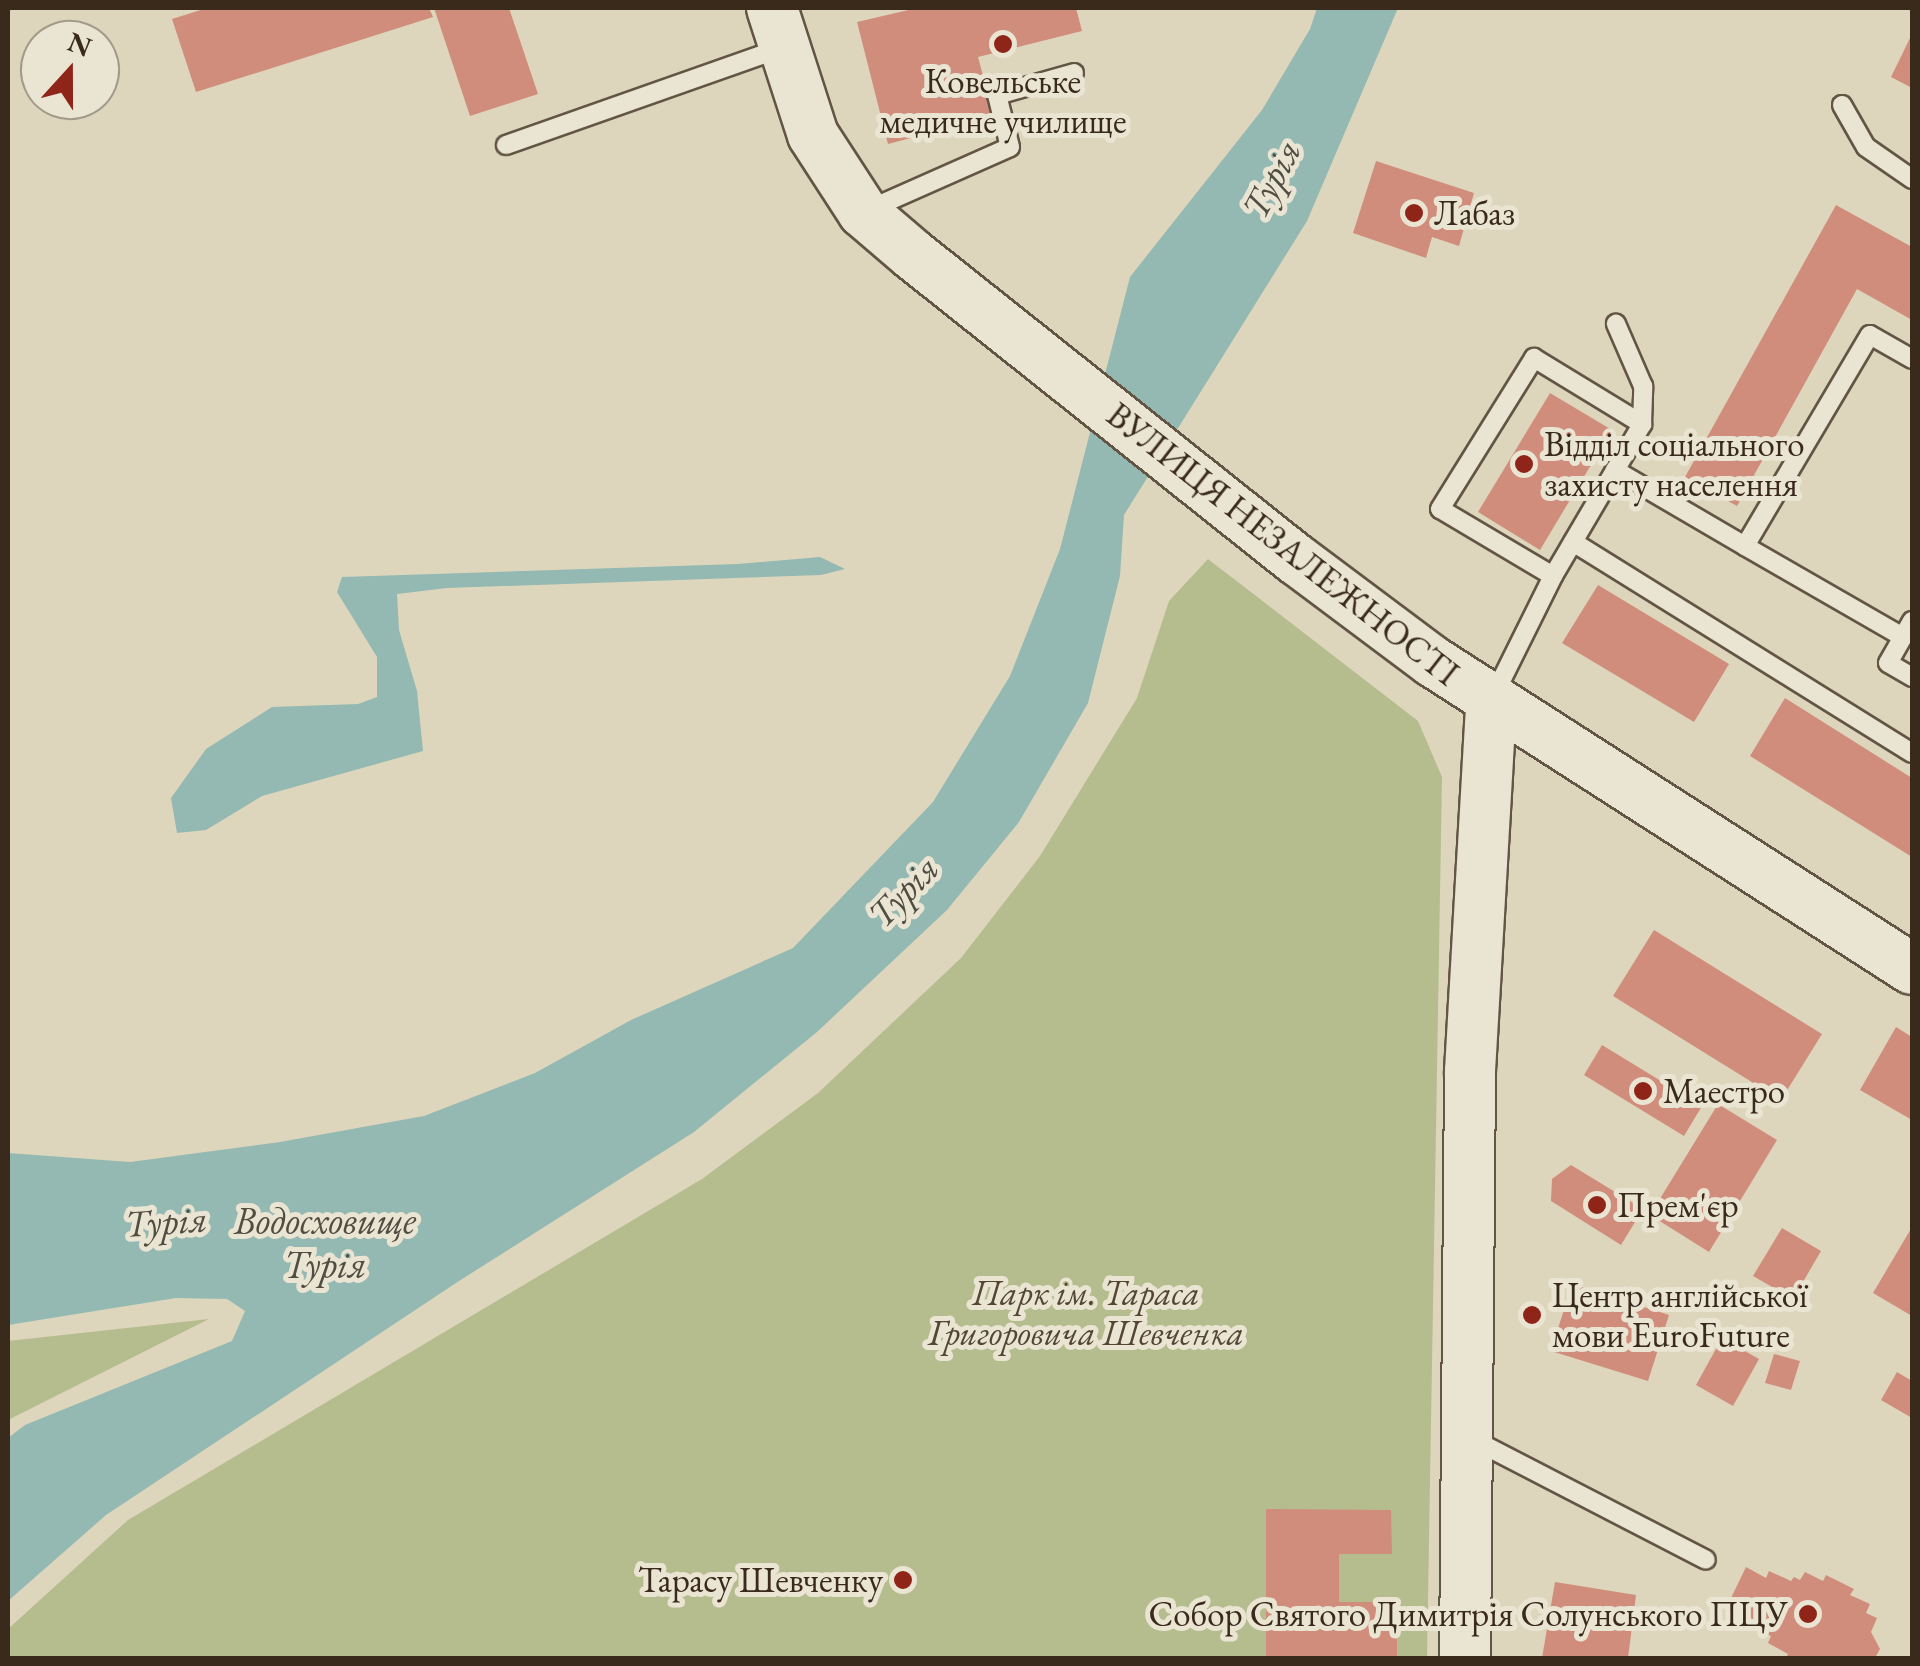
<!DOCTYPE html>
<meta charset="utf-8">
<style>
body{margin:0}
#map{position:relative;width:1920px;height:1666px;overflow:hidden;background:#ded6bc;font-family:"EB Garamond",serif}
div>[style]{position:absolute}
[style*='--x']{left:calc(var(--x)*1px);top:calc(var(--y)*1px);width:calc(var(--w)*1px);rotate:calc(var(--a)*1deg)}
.green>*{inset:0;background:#b5bd8e}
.water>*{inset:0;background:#93b9b2}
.building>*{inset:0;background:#d08d7c}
.roads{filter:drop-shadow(2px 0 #635544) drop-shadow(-2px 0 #635544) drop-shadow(0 2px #635544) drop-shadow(0 -2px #635544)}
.lane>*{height:18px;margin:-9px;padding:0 9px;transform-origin:9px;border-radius:9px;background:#eae4d3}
.secondary>*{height:50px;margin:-25px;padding:0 25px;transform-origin:25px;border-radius:25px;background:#eae4d3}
.dots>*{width:28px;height:28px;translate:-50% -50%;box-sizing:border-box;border:5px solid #eae4d3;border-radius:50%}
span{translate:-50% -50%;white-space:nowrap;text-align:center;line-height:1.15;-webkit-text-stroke:10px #eae4d3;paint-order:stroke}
.poi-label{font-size:35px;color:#3a2a1c}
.left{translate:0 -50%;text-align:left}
.right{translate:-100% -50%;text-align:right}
.street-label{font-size:35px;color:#3a2a1c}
.park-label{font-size:35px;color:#534733;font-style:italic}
.water-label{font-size:38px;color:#504e42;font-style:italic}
.frame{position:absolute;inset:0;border:10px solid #3a2a1c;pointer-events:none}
.north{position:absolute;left:20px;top:20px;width:100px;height:100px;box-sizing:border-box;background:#eae4d3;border:2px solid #a49a8a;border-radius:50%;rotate:21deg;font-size:28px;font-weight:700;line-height:40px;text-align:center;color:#3a2a1c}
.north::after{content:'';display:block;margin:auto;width:35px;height:45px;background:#8f2418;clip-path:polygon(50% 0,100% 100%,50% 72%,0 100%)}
</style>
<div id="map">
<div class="green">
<div style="clip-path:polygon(1208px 559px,1418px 721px,1442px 777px,1427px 1658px,8px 1658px,8px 1629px,128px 1520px,702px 1179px,818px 1093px,961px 958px,1040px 856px,1137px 698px,1169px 601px)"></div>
<div style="clip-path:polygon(209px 1319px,8px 1420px,8px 1341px)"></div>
</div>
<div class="water">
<div style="clip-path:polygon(1317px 8px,1398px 8px,1307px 221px,1124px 515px,1120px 576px,1088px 703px,1019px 822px,947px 910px,817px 1032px,694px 1132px,459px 1281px,106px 1515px,8px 1601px,8px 1438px,25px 1425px,232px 1341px,245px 1311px,227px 1299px,176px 1298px,8px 1325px,8px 1153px,130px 1162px,280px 1142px,424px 1116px,535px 1073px,631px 1020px,793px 948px,933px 802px,1010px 676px,1060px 549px,1130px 277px,1262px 110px,1310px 29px)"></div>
<div style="clip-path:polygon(820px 557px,845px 569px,821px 575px,447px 588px,397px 594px,399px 630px,417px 691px,423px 751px,262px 796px,206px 830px,177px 833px,171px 798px,206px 749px,272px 707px,358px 704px,377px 697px,377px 657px,337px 592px,342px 577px,738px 564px)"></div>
</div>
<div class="building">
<div style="clip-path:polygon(207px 8px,429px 8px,433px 17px,196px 92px,172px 19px)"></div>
<div style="clip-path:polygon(434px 8px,509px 8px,538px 94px,470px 116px)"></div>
<div style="clip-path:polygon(917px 8px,1076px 8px,1082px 31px,978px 57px,994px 116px,888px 144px,857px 22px)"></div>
<div style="clip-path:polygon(1912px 34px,1912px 88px,1891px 77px)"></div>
<div style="clip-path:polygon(1376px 161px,1474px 193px,1459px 246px,1432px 237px,1426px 258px,1353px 233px)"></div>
<div style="clip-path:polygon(1836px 205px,1912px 247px,1912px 320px,1857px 289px,1737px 506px,1685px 477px)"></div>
<div style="clip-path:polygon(1550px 393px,1612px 430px,1540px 550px,1478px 512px)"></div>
<div style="clip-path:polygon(1598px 585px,1729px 664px,1694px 722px,1562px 643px)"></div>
<div style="clip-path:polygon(1785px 698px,1912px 778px,1912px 857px,1750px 756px)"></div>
<div style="clip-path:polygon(1654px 930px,1822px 1034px,1781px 1100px,1613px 996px)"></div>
<div style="clip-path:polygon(1896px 1027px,1912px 1037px,1912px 1120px,1860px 1090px)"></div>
<div style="clip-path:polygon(1602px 1045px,1702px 1106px,1684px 1136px,1584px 1075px)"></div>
<div style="clip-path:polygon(1718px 1104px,1777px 1140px,1709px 1252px,1650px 1215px)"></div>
<div style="clip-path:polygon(1571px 1165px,1643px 1209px,1621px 1245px,1551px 1201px,1552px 1179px)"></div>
<div style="clip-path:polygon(1912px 1227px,1912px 1316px,1873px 1293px)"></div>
<div style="clip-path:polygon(1782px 1228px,1821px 1251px,1793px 1299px,1753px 1276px)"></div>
<div style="clip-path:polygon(1572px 1284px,1669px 1315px,1648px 1381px,1551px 1351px)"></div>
<div style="clip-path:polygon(1722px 1338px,1759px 1359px,1733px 1406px,1696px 1385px)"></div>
<div style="clip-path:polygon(1774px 1354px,1800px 1361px,1791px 1390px,1765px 1383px)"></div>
<div style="clip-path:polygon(1897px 1372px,1912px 1381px,1912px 1418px,1881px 1400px)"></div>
<div style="clip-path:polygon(1266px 1509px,1391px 1510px,1392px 1554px,1339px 1554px,1339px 1602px,1397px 1602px,1397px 1658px,1266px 1658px)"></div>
<div style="clip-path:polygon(1746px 1567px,1766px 1578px,1769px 1571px,1791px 1581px,1794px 1577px,1800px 1580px,1805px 1572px,1823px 1581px,1826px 1575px,1854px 1589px,1850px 1595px,1870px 1604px,1866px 1613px,1877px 1618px,1871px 1632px,1880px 1649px,1875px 1658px,1786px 1658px,1788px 1654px,1768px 1643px,1771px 1636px,1764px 1633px,1768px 1626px,1746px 1616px,1750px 1608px,1731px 1598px)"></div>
<div style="clip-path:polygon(1555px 1582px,1636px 1595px,1628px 1658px,1542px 1658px)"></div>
</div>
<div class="roads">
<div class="lane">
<div style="--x:1842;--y:105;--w:48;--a:60.3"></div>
<div style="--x:1866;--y:147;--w:56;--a:34.8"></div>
<div style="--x:506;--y:145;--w:295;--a:-19.4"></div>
<div style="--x:868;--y:210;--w:155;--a:-23.9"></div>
<div style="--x:1010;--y:147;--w:54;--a:-104"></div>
<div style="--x:997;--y:95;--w:80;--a:-15.9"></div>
<div style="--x:1615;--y:470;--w:151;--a:30.3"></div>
<div style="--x:1573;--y:542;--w:399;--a:31.9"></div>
<div style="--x:1553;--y:576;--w:176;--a:-59.6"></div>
<div style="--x:1642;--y:424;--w:38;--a:-88"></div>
<div style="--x:1643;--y:386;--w:68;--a:-113.5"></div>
<div style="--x:1912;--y:621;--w:48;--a:119.7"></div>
<div style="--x:1888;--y:663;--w:28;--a:30"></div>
<div style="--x:1903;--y:637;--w:182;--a:-150.1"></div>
<div style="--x:1745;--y:546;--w:245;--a:-59.4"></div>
<div style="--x:1870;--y:335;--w:48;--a:29.7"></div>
<div style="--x:1493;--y:697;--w:135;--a:-63.6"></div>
<div style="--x:1553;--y:576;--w:131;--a:-149.3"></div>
<div style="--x:1440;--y:509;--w:178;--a:-58.1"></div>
<div style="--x:1534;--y:358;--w:127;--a:31.4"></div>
<div style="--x:1472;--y:1439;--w:263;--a:27.3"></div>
</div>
<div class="secondary">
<div style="--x:772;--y:8;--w:133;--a:72.1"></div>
<div style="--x:813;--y:135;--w:92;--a:57"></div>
<div style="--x:863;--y:212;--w:65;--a:40.6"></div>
<div style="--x:912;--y:254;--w:492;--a:38.5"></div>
<div style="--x:1297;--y:560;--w:169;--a:36.8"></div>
<div style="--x:1432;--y:661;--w:570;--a:32.69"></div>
<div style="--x:1465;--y:1658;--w:587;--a:-89.51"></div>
<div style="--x:1470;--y:1071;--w:370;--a:-86.7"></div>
</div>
</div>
<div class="dots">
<div style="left:1003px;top:44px;background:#8f2418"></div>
<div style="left:1414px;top:213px;background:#8f2418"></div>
<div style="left:1524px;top:464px;background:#8f2418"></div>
<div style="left:1643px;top:1091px;background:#8f2418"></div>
<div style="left:1597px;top:1205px;background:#8f2418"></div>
<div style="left:1532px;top:1315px;background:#8f2418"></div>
<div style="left:903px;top:1580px;background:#8f2418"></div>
<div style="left:1808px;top:1614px;background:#8f2418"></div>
</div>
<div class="poi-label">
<span style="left:1003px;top:101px">Ковельське<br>медичне училище</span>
<span class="left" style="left:1434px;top:213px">Лабаз</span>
<span class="left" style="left:1544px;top:464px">Відділ соціального<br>захисту населення</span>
<span class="left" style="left:1663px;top:1091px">Маестро</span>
<span class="left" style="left:1617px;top:1205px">Прем'єр</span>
<span class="left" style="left:1552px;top:1315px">Центр англійської<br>мови EuroFuture</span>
<span class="right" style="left:883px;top:1580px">Тарасу Шевченку</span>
<span class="right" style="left:1788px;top:1614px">Собор Святого Димитрія Солунського ПЦУ</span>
</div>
<div class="street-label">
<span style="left:1283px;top:544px;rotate:38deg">ВУЛИЦЯ НЕЗАЛЕЖНОСТІ</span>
</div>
<div class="park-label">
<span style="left:1086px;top:1313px">Парк ім. Тараса<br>Григоровича Шевченка</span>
</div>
<div class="water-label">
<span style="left:1271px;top:179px;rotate:-62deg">Турія</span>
<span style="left:903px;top:891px;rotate:-46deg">Турія</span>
<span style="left:325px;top:1242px">Водосховище<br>Турія</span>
<span style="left:166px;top:1221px;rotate:-4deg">Турія</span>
</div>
<div class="frame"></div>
<div class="north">N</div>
</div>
